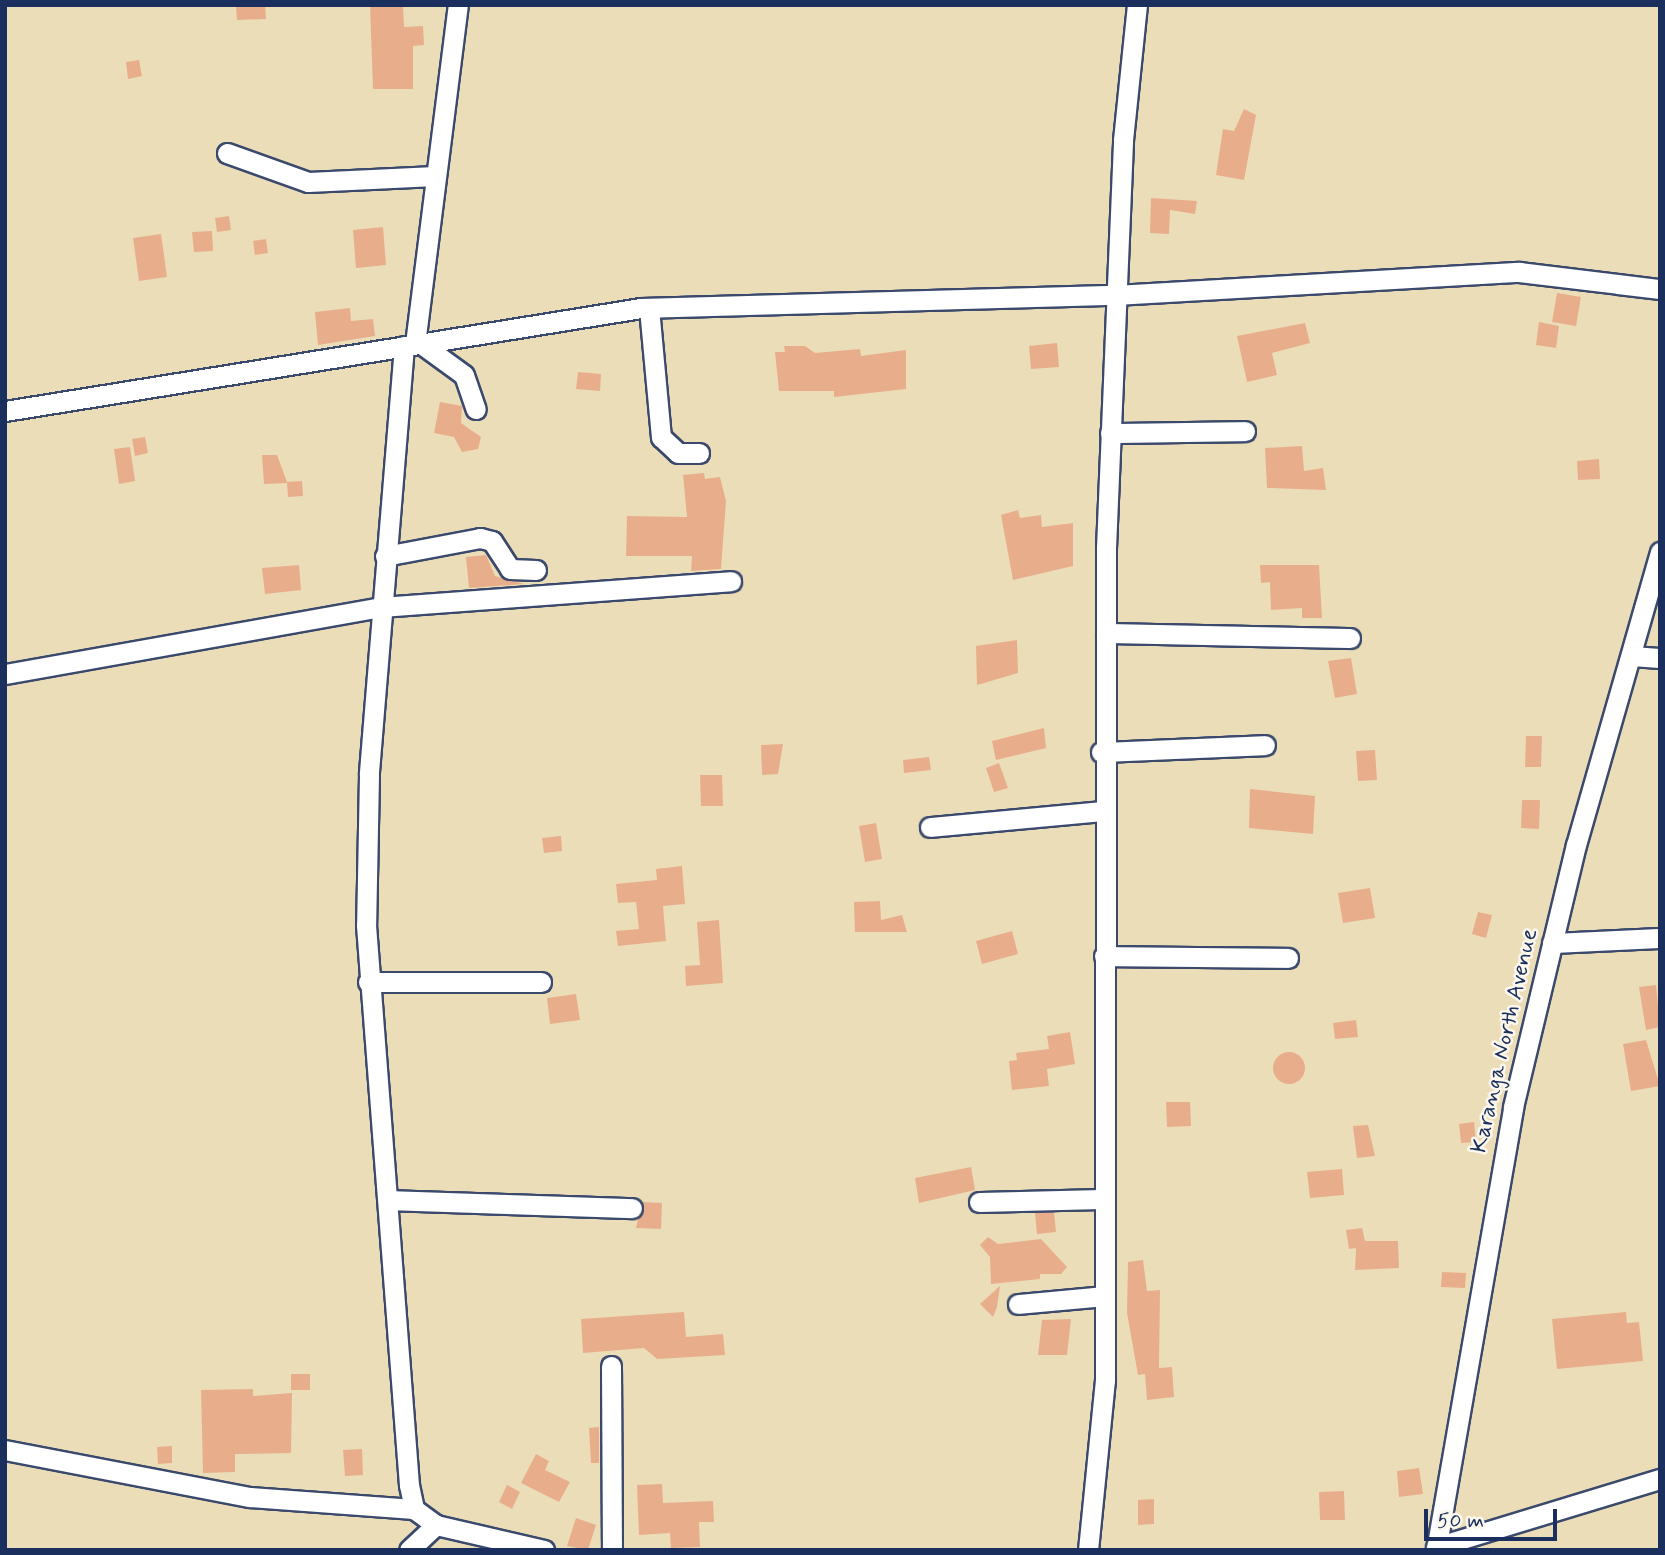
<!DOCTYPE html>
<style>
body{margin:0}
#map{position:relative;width:1665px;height:1555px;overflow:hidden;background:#ecddb9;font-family:Mynerve,sans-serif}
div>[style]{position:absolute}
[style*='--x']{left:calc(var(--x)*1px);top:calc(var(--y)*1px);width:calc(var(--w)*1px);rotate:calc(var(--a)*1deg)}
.building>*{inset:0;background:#e8ae8c}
.round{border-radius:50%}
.roads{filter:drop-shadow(2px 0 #3a496c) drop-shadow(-2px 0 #3a496c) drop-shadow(0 2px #3a496c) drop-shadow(0 -2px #3a496c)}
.minor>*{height:19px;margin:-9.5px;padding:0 9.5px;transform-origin:9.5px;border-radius:9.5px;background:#fff}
span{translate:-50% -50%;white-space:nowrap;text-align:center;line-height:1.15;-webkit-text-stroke:5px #fbf7ec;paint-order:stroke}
.street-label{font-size:23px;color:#1b2f5e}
.frame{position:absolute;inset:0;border:7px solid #1b2f5e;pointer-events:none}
.scale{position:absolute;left:1424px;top:1509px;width:133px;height:32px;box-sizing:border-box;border:4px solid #1b2f5e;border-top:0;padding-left:9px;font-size:21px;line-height:24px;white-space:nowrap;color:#1b2f5e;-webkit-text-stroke:5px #fbf7ec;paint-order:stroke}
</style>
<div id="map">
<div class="building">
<div style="clip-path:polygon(236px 5px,265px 5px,266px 19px,237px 20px)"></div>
<div style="clip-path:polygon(370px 5px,403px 5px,404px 27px,423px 26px,424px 45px,413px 46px,413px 89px,373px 89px)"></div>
<div style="clip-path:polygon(139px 60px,142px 76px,128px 79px,126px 62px)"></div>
<div style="clip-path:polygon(1244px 109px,1256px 115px,1244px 180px,1216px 175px,1223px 129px,1234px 131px)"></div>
<div style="clip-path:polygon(1151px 198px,1197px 201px,1195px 214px,1170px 210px,1169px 234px,1150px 233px)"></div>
<div style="clip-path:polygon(229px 216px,231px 230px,217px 232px,215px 218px)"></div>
<div style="clip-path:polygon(383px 227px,386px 265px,356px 268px,353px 230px)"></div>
<div style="clip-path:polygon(212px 231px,213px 251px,194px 252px,192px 232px)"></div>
<div style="clip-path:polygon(161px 234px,167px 277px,139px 281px,133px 238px)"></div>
<div style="clip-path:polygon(266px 239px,268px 253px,255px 255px,253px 241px)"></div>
<div style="clip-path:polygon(1557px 293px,1581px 297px,1576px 326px,1552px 322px)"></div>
<div style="clip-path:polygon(350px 308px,351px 321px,373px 319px,375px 336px,318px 345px,315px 312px)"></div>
<div style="clip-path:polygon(1539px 322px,1559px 326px,1556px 348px,1536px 345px)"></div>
<div style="clip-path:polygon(1305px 323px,1310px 343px,1272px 353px,1277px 375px,1247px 382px,1237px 336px)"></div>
<div style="clip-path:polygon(1057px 343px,1059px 367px,1031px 369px,1029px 346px)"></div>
<div style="clip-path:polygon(784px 346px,805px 346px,815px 353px,860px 349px,861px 356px,906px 350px,906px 389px,834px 397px,834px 391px,779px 391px,775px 352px,785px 352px)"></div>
<div style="clip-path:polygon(578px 372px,601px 374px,600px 391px,576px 389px)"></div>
<div style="clip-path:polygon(440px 402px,462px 406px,461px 423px,481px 437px,478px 449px,462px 452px,454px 437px,434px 433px)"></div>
<div style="clip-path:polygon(145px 437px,148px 453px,135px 456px,132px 439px)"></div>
<div style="clip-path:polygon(1302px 446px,1304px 471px,1323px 468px,1326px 490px,1267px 488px,1265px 448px)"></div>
<div style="clip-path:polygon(130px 447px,135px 481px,119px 484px,114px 449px)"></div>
<div style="clip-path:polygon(262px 455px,277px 455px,287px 482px,302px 481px,303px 496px,288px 497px,287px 483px,264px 484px)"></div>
<div style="clip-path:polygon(1599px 459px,1600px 479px,1578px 480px,1577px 461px)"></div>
<div style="clip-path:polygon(704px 473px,705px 479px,720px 477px,726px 501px,721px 569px,691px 571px,692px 556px,626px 556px,627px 516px,687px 517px,683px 475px)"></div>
<div style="clip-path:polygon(1018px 510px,1020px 518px,1041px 515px,1042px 527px,1073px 523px,1073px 566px,1013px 580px,1001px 515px)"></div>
<div style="clip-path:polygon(486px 555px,495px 576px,524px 584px,469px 588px,466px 557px)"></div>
<div style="clip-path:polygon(299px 565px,301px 590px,265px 594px,262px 568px)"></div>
<div style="clip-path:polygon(1260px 565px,1319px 565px,1322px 618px,1302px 618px,1302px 608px,1271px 610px,1270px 582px,1261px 583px)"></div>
<div style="clip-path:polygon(1017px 640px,1018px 673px,977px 685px,976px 646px)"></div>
<div style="clip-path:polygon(1351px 658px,1357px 694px,1335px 698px,1328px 661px)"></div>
<div style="clip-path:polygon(1044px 728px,1046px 748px,996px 760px,992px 741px)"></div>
<div style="clip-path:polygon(1526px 736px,1542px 736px,1541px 767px,1525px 767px)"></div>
<div style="clip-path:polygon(783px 744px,778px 774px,762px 775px,761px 745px)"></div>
<div style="clip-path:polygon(1375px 750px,1377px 780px,1358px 781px,1356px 751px)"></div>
<div style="clip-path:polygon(929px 757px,931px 770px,904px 773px,903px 760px)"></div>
<div style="clip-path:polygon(999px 763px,1008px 788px,994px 792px,986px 768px)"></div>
<div style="clip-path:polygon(700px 775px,722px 775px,723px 806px,701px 806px)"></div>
<div style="clip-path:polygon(1250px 789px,1315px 796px,1313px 834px,1249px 828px)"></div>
<div style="clip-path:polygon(1522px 800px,1540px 800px,1539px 829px,1521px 828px)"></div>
<div style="clip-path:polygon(876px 823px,882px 859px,865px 862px,859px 826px)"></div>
<div style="clip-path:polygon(561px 836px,562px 851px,544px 853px,542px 838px)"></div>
<div style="clip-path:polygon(682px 866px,685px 904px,663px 906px,666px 941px,618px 946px,616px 931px,639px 929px,636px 902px,618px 903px,616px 884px,657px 880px,656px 869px)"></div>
<div style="clip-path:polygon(1370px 888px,1375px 918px,1343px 923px,1338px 893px)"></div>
<div style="clip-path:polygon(880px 901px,881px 920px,902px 915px,907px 932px,855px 932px,854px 902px)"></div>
<div style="clip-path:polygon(1478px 912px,1492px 915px,1486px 938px,1472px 934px)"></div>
<div style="clip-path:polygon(719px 920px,723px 983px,686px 986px,685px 966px,700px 965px,697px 922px)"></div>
<div style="clip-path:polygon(1012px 931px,1018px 954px,982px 964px,976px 941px)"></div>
<div style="clip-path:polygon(1656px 985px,1660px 1027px,1646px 1030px,1639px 987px)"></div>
<div style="clip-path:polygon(576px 994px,580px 1020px,550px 1024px,547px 998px)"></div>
<div style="clip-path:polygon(1356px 1020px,1358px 1037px,1335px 1039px,1333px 1023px)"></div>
<div style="clip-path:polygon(1070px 1032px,1075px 1064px,1047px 1069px,1049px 1086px,1012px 1090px,1009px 1061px,1017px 1060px,1016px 1053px,1049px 1049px,1047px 1036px)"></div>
<div style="clip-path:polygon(1646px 1040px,1660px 1086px,1631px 1091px,1623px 1044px)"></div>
<div class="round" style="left:1273px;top:1052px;width:32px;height:32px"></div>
<div style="clip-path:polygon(1166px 1102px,1190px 1102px,1191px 1126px,1167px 1127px)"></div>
<div style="clip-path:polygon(1474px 1122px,1476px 1142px,1461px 1143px,1459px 1124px)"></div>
<div style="clip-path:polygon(1368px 1125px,1375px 1156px,1357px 1158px,1353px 1126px)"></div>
<div style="clip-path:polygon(971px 1167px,975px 1190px,919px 1203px,915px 1178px)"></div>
<div style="clip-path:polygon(1342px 1169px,1344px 1195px,1310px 1198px,1307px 1172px)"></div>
<div style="clip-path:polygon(642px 1202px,662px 1203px,661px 1229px,636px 1228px)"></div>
<div style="clip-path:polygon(1054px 1212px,1056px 1232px,1037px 1234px,1035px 1213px)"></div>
<div style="clip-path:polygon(1362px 1228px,1365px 1241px,1398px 1241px,1399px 1268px,1355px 1270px,1356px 1248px,1349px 1249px,1346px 1230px)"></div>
<div style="clip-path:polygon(988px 1237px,998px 1244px,1041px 1239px,1067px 1267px,1061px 1274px,1040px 1274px,1040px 1279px,991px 1284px,990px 1257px,980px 1245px)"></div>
<div style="clip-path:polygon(1143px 1260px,1147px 1291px,1160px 1290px,1159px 1368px,1172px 1367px,1174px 1397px,1147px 1400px,1145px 1374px,1138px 1375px,1127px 1313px,1128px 1262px)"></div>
<div style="clip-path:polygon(1442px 1272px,1466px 1273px,1465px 1288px,1441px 1287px)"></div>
<div style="clip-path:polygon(1000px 1286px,997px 1307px,993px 1317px,980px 1304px)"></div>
<div style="clip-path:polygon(684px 1312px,686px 1337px,723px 1334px,725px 1355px,657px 1359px,644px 1348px,583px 1353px,581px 1319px)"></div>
<div style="clip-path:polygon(1626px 1312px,1627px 1323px,1639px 1322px,1643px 1361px,1557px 1369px,1552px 1319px)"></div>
<div style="clip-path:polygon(1071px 1319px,1067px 1355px,1038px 1355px,1042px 1320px)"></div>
<div style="clip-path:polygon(291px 1374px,310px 1374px,310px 1390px,291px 1390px)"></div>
<div style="clip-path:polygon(253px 1389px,253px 1396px,292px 1393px,291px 1453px,235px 1454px,235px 1472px,203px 1473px,201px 1390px)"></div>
<div style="clip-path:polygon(599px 1427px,599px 1463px,591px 1463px,589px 1428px)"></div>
<div style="clip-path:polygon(172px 1446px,172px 1463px,158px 1464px,157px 1447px)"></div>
<div style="clip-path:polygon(362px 1449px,363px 1475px,345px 1476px,343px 1450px)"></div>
<div style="clip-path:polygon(536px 1454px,549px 1461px,545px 1470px,570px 1482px,559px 1502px,521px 1483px)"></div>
<div style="clip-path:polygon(1419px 1468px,1423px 1494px,1399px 1497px,1397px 1471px)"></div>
<div style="clip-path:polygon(662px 1484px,663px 1503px,713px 1501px,714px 1522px,699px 1522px,700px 1547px,671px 1548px,670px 1533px,639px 1535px,637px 1485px)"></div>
<div style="clip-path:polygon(507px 1485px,520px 1492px,512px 1509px,499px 1502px)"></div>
<div style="clip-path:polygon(1344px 1491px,1345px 1520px,1320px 1520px,1319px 1492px)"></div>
<div style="clip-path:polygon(1154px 1499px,1154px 1524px,1138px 1525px,1138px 1500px)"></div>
<div style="clip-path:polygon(576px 1518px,596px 1525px,588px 1550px,567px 1546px)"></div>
</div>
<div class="roads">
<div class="minor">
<div style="--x:227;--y:153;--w:86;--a:19.7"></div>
<div style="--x:308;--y:182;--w:127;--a:-2.7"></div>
<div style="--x:649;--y:308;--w:130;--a:84.7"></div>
<div style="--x:661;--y:437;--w:23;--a:43"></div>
<div style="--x:678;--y:453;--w:21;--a:0"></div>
<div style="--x:420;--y:343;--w:54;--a:36"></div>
<div style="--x:464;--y:375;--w:36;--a:71"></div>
<div style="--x:415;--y:344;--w:342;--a:-82.8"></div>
<div style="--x:404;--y:346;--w:430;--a:94.7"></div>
<div style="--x:369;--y:775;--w:150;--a:91.1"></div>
<div style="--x:366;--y:925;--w:562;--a:85.61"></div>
<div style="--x:409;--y:1485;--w:25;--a:78"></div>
<div style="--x:414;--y:1509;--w:27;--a:36"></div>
<div style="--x:436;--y:1525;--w:111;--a:13"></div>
<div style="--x:5;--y:411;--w:644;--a:-9.2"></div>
<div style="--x:641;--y:308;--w:474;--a:-1.6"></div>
<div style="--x:1115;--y:295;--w:405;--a:-3.3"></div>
<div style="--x:1519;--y:272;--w:142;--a:6.9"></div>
<div style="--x:1110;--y:433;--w:135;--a:-0.8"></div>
<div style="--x:385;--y:556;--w:97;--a:-10.7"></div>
<div style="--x:480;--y:538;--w:12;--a:14"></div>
<div style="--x:492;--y:541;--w:33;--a:57"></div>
<div style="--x:510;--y:569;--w:26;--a:2"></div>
<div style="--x:1106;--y:633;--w:244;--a:1.2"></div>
<div style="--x:1631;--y:656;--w:29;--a:4"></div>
<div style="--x:5;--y:674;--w:381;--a:-10.1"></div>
<div style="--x:380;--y:607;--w:352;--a:-4.2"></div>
<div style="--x:1101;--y:752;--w:164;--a:-2.4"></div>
<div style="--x:930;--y:827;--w:172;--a:-5.3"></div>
<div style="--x:1552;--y:943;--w:108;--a:-2.7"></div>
<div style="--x:1104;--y:956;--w:184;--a:0.6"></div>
<div style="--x:368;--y:982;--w:173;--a:0"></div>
<div style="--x:388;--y:1200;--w:244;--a:1.9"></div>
<div style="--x:979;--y:1202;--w:123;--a:-1.4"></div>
<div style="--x:1018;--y:1304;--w:86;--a:-5.3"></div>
<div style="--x:611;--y:1366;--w:184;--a:89.7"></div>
<div style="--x:5;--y:1450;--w:249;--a:10.9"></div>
<div style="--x:250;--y:1497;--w:164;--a:4.2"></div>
<div style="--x:1436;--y:1547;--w:234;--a:-16.9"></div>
<div style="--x:409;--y:1550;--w:37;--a:-43"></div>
<div style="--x:1088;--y:1550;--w:170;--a:-84.3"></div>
<div style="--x:1105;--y:1381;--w:833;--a:-89.93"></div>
<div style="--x:1106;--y:548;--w:408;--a:-87.6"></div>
<div style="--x:1123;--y:140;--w:136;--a:-84.1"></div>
<div style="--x:1436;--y:1550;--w:450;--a:-80.1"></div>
<div style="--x:1513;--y:1107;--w:269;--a:-76.5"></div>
<div style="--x:1576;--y:845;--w:305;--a:-74"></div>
</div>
</div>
<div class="street-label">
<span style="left:1505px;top:1041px;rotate:-77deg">Karanga North Avenue</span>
</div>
<div class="frame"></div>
<div class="scale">50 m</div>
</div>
